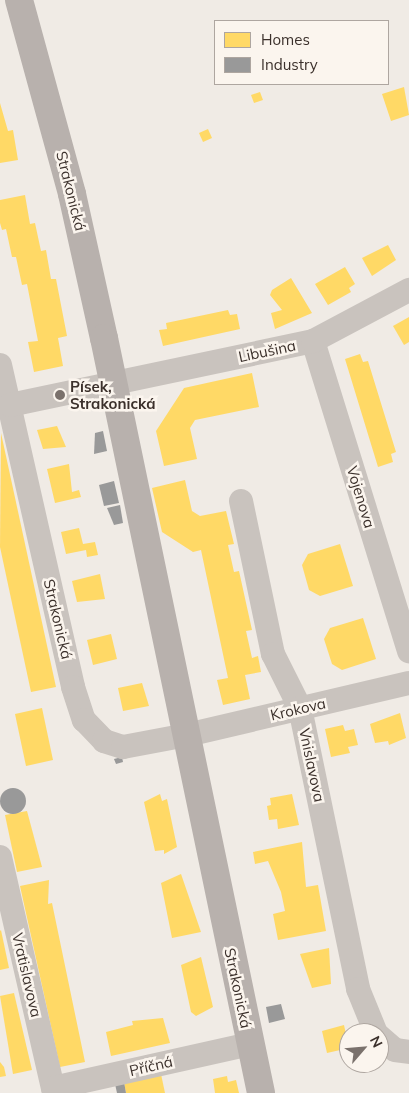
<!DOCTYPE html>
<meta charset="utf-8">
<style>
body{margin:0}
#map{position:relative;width:409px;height:1093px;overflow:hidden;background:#f0ebe5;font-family:Mulish,sans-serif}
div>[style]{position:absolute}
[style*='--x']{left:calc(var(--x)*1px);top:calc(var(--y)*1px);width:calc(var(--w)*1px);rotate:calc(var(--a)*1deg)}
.homes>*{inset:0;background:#ffd966}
.industry>*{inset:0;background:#999}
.round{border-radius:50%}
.minor>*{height:24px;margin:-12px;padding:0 12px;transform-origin:12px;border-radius:12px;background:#c9c3be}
.major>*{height:28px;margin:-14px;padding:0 14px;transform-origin:14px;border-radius:14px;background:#b8b1ad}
.dots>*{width:14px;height:14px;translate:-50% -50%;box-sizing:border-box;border:2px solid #fbf5ee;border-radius:50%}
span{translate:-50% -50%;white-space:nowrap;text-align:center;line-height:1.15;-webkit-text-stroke:5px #fbf5ee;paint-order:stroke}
.street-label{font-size:15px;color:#3b302b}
.poi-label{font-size:15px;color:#3b302b;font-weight:700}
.left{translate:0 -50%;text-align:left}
.legend{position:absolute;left:214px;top:20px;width:175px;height:65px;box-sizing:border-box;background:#fbf5ee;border:1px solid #aea6a0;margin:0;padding:6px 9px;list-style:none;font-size:15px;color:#3b302b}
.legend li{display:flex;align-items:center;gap:10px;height:25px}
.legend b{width:25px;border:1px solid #aea6a0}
.north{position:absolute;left:339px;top:1023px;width:50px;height:50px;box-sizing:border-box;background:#fbf5ee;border:1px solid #aea6a0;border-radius:50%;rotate:63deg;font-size:14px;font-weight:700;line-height:20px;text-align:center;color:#3b302b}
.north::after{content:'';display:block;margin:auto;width:18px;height:22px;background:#7a716c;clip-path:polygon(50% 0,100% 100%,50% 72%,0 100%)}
</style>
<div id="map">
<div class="homes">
<div style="clip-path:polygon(404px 87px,409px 115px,391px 121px,382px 94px)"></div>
<div style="clip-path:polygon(260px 92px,263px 100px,254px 103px,251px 95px)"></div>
<div style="clip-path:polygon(0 103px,8px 131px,13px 130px,18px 160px,0 163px)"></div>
<div style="clip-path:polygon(208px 129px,212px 138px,203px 142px,199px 133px)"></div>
<div style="clip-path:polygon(25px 195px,30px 224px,35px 223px,41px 251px,46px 250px,51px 279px,56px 279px,67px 336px,58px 338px,63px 366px,34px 372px,28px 342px,38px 341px,27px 284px,22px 285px,16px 257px,12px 257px,6px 229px,2px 230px,0 223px,0 200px)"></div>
<div style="clip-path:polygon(388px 245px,396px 260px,372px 276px,362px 258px)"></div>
<div style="clip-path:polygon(345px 267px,355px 284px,349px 288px,351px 292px,328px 305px,315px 284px)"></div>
<div style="clip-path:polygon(291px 278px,312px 313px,275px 329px,271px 313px,282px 310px,270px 295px,272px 290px)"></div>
<div style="clip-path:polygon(228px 310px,230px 315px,237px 314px,240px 329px,163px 346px,159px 330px,167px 329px,166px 323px)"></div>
<div style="clip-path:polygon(409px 317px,409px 342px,404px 345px,393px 326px)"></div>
<div style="clip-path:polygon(360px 354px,363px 362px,368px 361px,396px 452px,391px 454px,393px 462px,378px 467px,345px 359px)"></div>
<div style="clip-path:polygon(252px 373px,259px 407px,195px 420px,190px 428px,197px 459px,164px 466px,156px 431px,184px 388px)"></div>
<div style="clip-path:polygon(57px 426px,66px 447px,43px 449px,37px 430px)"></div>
<div style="clip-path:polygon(1px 433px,56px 687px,31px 692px,0 547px)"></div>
<div style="clip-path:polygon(69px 464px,72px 492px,79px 490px,81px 497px,55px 503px,47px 469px)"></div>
<div style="clip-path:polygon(185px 480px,192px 511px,200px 516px,226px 511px,234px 544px,228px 545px,234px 572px,239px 571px,252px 630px,246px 631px,252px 658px,258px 656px,261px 672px,245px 675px,250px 699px,223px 705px,217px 680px,228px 678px,201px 550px,193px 552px,162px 532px,152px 488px)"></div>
<div style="clip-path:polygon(79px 528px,83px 544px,95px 542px,98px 555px,87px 557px,86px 550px,66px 554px,61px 532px)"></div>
<div style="clip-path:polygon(340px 544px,353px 586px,320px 596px,309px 590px,302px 565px,308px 554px)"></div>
<div style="clip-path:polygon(100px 574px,105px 599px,77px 602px,72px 581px)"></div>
<div style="clip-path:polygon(363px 618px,376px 659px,342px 670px,332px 664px,324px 639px,330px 628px)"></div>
<div style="clip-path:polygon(111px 634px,117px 659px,93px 665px,87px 640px)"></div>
<div style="clip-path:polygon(142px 683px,149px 706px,123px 711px,118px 688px)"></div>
<div style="clip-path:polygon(42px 708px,53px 760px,26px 766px,15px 714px)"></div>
<div style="clip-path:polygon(400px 713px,406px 738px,389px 745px,388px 741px,375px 743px,370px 724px)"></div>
<div style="clip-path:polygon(343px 725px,345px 731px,354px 729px,358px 745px,348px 747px,350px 753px,331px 757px,325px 729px)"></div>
<div style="clip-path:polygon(160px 794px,162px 801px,167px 799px,177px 847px,164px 854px,164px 850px,155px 851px,144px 802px)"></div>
<div style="clip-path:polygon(292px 794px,299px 825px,278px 829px,277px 819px,269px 820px,267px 806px,271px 805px,270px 798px)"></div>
<div style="clip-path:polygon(27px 811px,42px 867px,17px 872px,5px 815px)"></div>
<div style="clip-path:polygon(302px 842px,306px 887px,318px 885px,326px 931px,278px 940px,273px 914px,285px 911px,281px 892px,268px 861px,255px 864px,253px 852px)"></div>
<div style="clip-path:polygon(181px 874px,201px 932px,172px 938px,161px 883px)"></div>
<div style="clip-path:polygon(49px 880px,48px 904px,52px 903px,85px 1062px,60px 1067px,20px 886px)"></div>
<div style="clip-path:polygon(1px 930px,9px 968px,0 970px,0 931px)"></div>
<div style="clip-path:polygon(329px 948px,331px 984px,312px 988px,300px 954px)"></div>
<div style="clip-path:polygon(201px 957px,213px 1007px,196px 1016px,191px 1012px,181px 965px)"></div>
<div style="clip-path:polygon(14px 993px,32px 1070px,13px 1074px,0 996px)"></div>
<div style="clip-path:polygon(163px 1018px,170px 1043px,111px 1056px,106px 1032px,133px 1025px,132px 1021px)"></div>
<div style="clip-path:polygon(344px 1025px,349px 1048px,327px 1053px,322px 1031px)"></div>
<div style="clip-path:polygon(0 1062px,4px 1067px,6px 1076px,0 1077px)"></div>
<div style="clip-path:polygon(161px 1074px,165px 1093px,126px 1093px,124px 1082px)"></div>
<div style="clip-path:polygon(227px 1076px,228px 1082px,236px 1080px,239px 1093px,215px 1093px,213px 1079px)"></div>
</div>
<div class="industry">
<div style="clip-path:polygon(103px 431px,107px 451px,94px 454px,95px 433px)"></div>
<div style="clip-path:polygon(114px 481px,119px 503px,104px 506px,99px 485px)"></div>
<div style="clip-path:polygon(120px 505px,123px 523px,114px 525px,107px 508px)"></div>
<div style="clip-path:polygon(122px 757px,123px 762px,116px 764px,114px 759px)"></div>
<div class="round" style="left:0;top:788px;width:26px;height:26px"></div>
<div style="clip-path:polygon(281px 1004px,285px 1019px,269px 1023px,266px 1007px)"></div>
<div style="clip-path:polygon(124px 1082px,126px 1093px,117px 1093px,115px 1084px)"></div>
</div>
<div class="minor">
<div style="--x:313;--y:341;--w:325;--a:72.8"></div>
<div style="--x:0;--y:365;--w:330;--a:77.2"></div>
<div style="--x:73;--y:687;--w:35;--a:72"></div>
<div style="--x:84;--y:720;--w:29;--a:46"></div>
<div style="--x:104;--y:741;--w:20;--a:18"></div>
<div style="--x:123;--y:747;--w:65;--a:-10.6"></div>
<div style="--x:187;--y:735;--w:228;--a:-13.2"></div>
<div style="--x:10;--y:405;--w:310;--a:-11.9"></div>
<div style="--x:313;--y:341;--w:109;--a:-28"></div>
<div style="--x:241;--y:501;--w:156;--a:78.2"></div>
<div style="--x:273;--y:654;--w:60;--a:63.4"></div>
<div style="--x:300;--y:708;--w:287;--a:78.3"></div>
<div style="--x:358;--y:989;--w:48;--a:67.8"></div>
<div style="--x:0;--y:857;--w:242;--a:77.1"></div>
<div style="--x:379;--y:1036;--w:21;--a:41"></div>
<div style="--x:395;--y:1050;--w:14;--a:8"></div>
<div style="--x:53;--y:1088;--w:202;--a:-12.6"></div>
</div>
<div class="major">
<div style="--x:19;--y:0;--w:201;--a:74.7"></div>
<div style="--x:72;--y:194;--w:148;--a:77.5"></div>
<div style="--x:104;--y:338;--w:771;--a:78.25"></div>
</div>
<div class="dots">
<div style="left:60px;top:395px;background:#7a716c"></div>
</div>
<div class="street-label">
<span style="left:71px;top:191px;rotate:76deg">Strakonická</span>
<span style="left:267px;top:351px;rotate:-12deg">Libušina</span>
<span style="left:361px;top:497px;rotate:73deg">Vojenova</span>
<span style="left:58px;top:619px;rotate:77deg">Strakonická</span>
<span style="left:298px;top:709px;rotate:-13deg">Krokova</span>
<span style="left:312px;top:765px;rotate:78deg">Vnislavova</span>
<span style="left:27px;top:975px;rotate:77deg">Vratislavova</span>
<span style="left:238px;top:988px;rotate:78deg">Strakonická</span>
<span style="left:151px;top:1066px;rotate:-13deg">Příčná</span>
</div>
<div class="poi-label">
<span class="left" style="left:70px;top:395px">Písek,<br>Strakonická</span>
</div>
<ul class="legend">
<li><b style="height:14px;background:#ffd966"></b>Homes</li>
<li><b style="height:14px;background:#999"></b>Industry</li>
</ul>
<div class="north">N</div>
</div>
